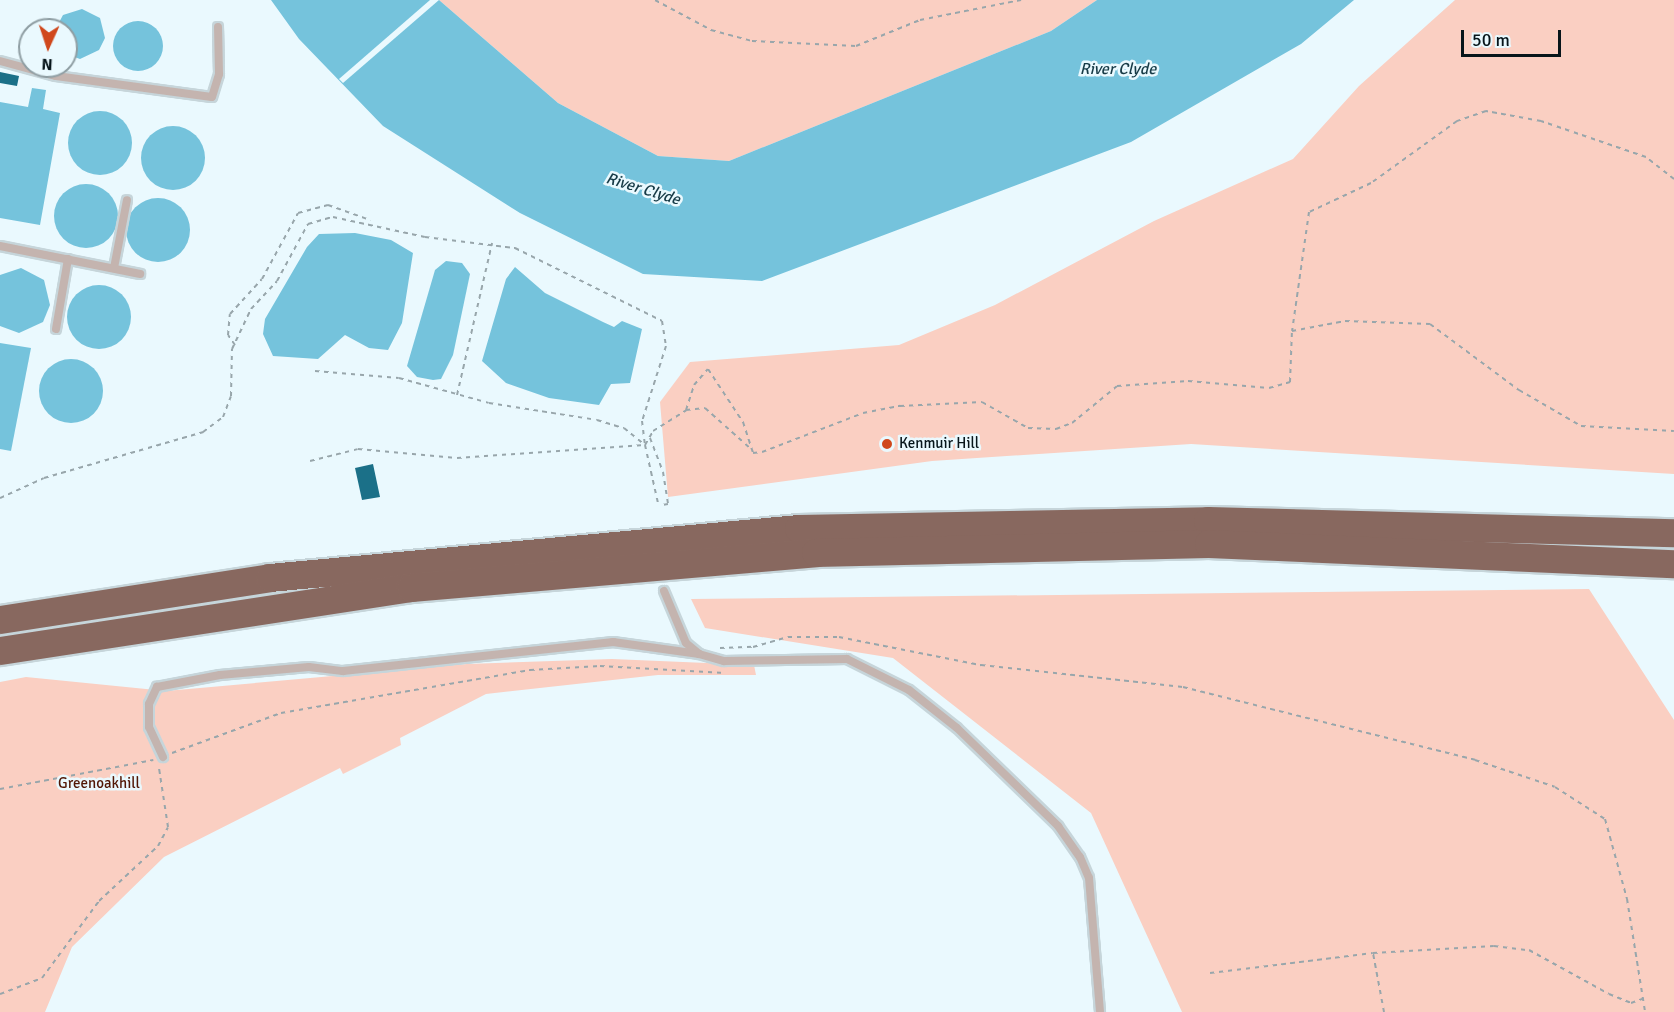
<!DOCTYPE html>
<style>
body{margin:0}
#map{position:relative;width:1674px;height:1012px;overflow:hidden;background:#eaf9fe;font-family:Signika,sans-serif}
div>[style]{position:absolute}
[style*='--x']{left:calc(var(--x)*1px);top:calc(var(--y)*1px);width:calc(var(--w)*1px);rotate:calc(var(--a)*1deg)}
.green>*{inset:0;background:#facfc2}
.water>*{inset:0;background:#75c3dc}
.round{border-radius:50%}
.pier>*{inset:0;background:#eaf9fe}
.building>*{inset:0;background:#1b7088}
.path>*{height:2px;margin-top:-1px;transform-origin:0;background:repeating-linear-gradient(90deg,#98a6ab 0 4.5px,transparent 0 9px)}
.roads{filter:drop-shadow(2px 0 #c6d5da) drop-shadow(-2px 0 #c6d5da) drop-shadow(0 2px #c6d5da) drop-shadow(0 -2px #c6d5da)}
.service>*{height:8px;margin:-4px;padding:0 4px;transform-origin:4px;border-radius:4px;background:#c4b4af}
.motorway>*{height:28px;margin:-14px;padding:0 14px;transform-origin:14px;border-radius:14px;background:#88685f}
.dots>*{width:16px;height:16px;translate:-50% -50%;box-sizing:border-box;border:3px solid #eaf9fe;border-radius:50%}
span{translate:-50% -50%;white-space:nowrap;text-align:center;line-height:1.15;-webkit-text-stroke:5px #eaf9fe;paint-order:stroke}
.poi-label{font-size:15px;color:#07151a}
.left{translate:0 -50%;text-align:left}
.park-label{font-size:15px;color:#511705}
.water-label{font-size:16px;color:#173b47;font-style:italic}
.north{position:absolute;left:18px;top:18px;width:60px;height:60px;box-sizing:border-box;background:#eaf9fe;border:2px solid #8f9ea3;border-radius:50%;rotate:183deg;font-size:16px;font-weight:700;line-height:24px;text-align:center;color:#07151a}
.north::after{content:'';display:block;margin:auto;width:21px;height:27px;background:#d0481c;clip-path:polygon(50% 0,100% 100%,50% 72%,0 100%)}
.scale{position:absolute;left:1461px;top:30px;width:100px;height:27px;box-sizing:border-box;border:3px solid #07151a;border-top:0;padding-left:8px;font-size:18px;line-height:21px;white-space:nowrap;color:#07151a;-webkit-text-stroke:4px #eaf9fe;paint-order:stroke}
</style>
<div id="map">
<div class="green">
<div style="clip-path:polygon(439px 0,1097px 0,1051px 31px,729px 161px,658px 156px,558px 103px)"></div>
<div style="clip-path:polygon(1455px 0,1674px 0,1674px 474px,1191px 444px,932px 461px,668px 497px,660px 402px,690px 362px,899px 345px,995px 305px,1154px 221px,1293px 159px,1359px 86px)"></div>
<div style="clip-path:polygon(1589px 589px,1674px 720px,1674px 1012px,1182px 1012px,1091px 813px,893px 658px,705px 628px,691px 599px)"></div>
<div style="clip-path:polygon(612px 659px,754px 665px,756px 675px,658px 675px,486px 694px,400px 738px,401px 745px,343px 774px,340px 768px,164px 857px,72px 947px,45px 1012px,0 1012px,0 682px,26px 677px,166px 691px,467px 664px)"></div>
</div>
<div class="water">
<div style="clip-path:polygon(271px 0,439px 0,558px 103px,658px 156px,729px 161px,1051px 31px,1097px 0,1354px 0,1301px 44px,1131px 142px,762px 281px,643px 274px,520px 213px,383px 126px,299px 39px)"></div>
<div style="clip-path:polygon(82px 9px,100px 18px,105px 38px,99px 50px,80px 59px,66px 54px,66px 30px,55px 30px,63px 15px)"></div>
<div class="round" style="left:113px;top:21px;width:50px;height:50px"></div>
<div style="clip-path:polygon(32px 88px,46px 90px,43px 109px,60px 113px,40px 225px,0 218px,0 102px,28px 107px)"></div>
<div class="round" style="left:68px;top:111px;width:64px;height:64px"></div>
<div class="round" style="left:141px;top:126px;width:64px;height:64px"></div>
<div class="round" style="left:54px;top:184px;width:64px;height:64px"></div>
<div class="round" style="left:126px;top:198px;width:64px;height:64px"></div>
<div style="clip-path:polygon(355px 233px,391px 240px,413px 253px,402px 323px,388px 350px,369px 348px,345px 335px,318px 359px,273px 356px,263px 334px,265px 319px,307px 247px,319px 234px)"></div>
<div style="clip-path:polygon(446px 261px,462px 263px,470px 274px,453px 355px,441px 379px,433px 380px,417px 377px,407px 366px,435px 270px)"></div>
<div style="clip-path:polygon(515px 267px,545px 293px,603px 322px,614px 327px,622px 321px,642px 329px,630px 383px,611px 384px,599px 405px,549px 398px,506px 383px,482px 361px,506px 279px)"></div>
<div style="clip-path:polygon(21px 268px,44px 280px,50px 305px,43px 322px,19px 333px,0 326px,0 275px)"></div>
<div class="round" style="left:67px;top:285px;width:64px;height:64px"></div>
<div style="clip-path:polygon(0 343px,31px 348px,11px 451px,0 449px)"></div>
<div class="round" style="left:39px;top:359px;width:64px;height:64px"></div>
</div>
<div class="pier">
<div style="clip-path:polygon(430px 0,439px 0,343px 83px,339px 79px)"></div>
</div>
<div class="building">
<div style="clip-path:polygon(0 72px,19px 76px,17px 86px,0 83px)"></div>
<div style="clip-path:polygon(373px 464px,380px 497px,362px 500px,355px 468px)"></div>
</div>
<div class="path">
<div style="--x:655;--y:0;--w:64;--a:28.2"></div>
<div style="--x:711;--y:30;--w:42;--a:15"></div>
<div style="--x:752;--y:41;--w:104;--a:2.8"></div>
<div style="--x:856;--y:46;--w:69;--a:-22.1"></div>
<div style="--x:920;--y:20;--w:103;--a:-11.2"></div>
<div style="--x:1674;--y:179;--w:36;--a:-142"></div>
<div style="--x:1646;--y:157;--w:111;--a:-161.1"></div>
<div style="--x:1541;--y:121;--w:56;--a:-169.7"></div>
<div style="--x:1486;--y:111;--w:31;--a:161"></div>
<div style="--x:1457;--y:121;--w:106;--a:144.2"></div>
<div style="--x:1371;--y:183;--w:68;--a:154.9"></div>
<div style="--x:1309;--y:212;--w:120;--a:98.1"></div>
<div style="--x:1292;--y:331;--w:54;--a:-10.7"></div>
<div style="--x:1345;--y:321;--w:85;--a:2"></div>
<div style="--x:1430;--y:324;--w:111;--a:36.6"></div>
<div style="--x:1519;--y:390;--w:72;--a:30.1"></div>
<div style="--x:1581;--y:426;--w:93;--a:3.1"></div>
<div style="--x:235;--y:345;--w:12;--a:-125"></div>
<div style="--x:228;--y:335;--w:21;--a:-85"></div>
<div style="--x:230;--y:314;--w:47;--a:-47.6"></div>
<div style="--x:262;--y:279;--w:75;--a:-61.4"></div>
<div style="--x:298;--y:213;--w:31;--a:-15"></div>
<div style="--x:328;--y:205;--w:45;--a:19.7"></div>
<div style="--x:315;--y:371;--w:84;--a:4.8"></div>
<div style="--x:399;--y:378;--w:93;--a:15.5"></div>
<div style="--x:489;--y:403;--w:109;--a:8.9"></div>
<div style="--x:597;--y:420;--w:28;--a:17"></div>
<div style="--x:624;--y:428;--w:27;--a:39"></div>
<div style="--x:457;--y:395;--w:156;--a:-77"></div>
<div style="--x:686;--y:410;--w:19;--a:-6"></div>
<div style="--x:705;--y:408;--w:62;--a:41.7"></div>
<div style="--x:650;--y:438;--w:36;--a:69"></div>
<div style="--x:663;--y:472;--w:32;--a:81"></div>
<div style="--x:668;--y:504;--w:6;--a:171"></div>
<div style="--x:645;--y:445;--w:16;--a:-60"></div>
<div style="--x:653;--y:431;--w:39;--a:-32"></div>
<div style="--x:686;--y:410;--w:26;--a:-72"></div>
<div style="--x:694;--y:385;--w:21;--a:-49"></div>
<div style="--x:708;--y:369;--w:64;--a:56.6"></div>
<div style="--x:743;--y:422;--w:33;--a:72"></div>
<div style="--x:753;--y:453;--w:9;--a:-6"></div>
<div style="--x:762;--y:452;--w:108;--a:-21.1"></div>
<div style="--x:863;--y:413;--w:38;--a:-11"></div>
<div style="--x:900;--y:406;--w:82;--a:-2.8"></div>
<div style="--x:982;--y:402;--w:53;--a:29.5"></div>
<div style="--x:1028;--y:428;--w:28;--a:2"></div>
<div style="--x:1056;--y:429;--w:17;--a:-21"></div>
<div style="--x:1072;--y:423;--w:58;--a:-39.4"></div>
<div style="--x:1117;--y:386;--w:71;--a:-4"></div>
<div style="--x:1188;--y:381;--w:81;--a:4.9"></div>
<div style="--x:1269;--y:388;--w:22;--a:-16"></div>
<div style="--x:1290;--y:382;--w:51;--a:-87.8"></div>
<div style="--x:310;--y:461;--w:49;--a:-14"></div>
<div style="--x:358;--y:449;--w:99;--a:5.2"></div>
<div style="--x:457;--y:458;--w:188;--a:-4"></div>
<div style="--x:645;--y:445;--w:59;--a:77.4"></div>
<div style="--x:0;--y:498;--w:48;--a:-24.4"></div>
<div style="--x:44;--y:478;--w:166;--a:-16.1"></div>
<div style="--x:203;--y:432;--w:25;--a:-37"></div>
<div style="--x:223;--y:417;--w:22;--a:-69"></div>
<div style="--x:231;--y:396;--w:47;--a:-88.8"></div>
<div style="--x:232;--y:349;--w:44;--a:-64.6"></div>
<div style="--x:251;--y:309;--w:38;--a:-47"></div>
<div style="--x:277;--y:281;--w:65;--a:-61.5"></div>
<div style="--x:308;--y:224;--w:26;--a:-16"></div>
<div style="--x:333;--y:217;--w:94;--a:12.3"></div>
<div style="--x:425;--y:237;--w:91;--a:7"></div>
<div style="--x:515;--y:248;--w:164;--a:26.4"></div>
<div style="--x:662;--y:321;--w:25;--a:81"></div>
<div style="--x:666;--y:346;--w:79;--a:107.7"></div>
<div style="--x:642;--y:421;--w:24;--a:83"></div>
<div style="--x:753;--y:647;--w:36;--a:-16"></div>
<div style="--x:788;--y:637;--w:51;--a:0"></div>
<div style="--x:839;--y:637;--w:145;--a:11.2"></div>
<div style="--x:981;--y:665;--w:203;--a:6.2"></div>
<div style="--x:1183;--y:687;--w:301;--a:14"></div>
<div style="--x:1475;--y:760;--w:84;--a:18.6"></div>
<div style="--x:1555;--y:787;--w:59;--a:32.6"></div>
<div style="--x:1605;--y:819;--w:83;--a:74.6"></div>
<div style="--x:1627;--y:899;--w:114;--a:80.9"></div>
<div style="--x:720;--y:648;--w:33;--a:-2"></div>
<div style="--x:172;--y:753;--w:116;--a:-20.2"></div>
<div style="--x:281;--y:713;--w:253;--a:-9.8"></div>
<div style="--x:530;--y:670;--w:70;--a:-3.3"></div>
<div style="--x:600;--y:666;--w:125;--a:3.2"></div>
<div style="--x:0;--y:789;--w:156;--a:-10.7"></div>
<div style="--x:1210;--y:973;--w:164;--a:-7"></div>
<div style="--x:0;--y:994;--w:45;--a:-20.9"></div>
<div style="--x:42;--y:978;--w:96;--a:-53.5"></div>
<div style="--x:99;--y:901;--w:81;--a:-43"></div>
<div style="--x:158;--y:846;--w:21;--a:-62"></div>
<div style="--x:168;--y:827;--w:60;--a:-98.7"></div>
<div style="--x:1384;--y:1012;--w:60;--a:-100.6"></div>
<div style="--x:1373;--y:953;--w:121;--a:-3.3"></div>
<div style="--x:1494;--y:946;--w:35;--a:7"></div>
<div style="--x:1529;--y:950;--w:91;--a:28.8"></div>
<div style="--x:1609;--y:994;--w:24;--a:22"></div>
<div style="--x:1631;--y:1003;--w:15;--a:-20"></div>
</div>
<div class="roads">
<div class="service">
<div style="--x:0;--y:61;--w:58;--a:15"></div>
<div style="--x:56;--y:76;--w:157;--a:7.7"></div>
<div style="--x:212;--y:97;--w:24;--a:-73"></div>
<div style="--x:219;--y:74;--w:47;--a:-91.2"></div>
<div style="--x:0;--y:246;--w:143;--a:11.3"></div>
<div style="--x:114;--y:268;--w:69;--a:-79.2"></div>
<div style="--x:56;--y:329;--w:71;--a:-80.3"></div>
<div style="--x:664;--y:591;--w:56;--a:67.1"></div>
<div style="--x:686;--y:643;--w:17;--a:40"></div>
<div style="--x:699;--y:654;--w:26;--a:16"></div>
<div style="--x:724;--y:661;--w:123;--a:-0.9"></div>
<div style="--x:847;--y:659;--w:69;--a:26.6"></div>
<div style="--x:909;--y:690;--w:61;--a:38.4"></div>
<div style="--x:957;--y:728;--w:141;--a:44.1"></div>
<div style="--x:1058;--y:826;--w:38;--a:55"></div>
<div style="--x:1080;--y:857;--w:23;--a:67"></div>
<div style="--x:1089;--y:878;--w:134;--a:85.3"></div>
<div style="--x:163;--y:757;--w:33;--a:-115"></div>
<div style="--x:149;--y:727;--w:23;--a:-90"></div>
<div style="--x:149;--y:704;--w:19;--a:-65"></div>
<div style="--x:157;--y:687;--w:64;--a:-10.8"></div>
<div style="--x:220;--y:675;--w:89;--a:-5.1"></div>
<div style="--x:309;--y:667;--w:34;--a:7"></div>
<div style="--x:343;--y:671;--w:272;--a:-6.1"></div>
<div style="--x:613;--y:642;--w:87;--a:7.9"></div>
</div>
<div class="motorway">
<div style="--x:0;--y:620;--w:273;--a:-8.8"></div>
<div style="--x:270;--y:578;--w:531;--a:-5.29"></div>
<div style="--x:799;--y:529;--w:409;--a:-1.1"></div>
<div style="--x:1208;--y:521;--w:466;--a:1.5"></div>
<div style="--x:0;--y:651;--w:416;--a:-8.7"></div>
<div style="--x:411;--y:588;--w:407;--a:-4.9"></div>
<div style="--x:816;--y:553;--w:393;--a:-1.3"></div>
<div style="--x:1209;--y:544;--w:465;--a:2.5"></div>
</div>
</div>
<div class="dots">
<div style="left:887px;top:444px;background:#d0481c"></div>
</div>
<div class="poi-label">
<span class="left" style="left:899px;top:444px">Kenmuir Hill</span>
</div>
<div class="park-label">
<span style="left:99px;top:784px">Greenoakhill</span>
</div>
<div class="water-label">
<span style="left:1118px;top:69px">River Clyde</span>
<span style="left:643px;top:189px;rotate:17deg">River Clyde</span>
</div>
<div class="north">N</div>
<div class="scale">50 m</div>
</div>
